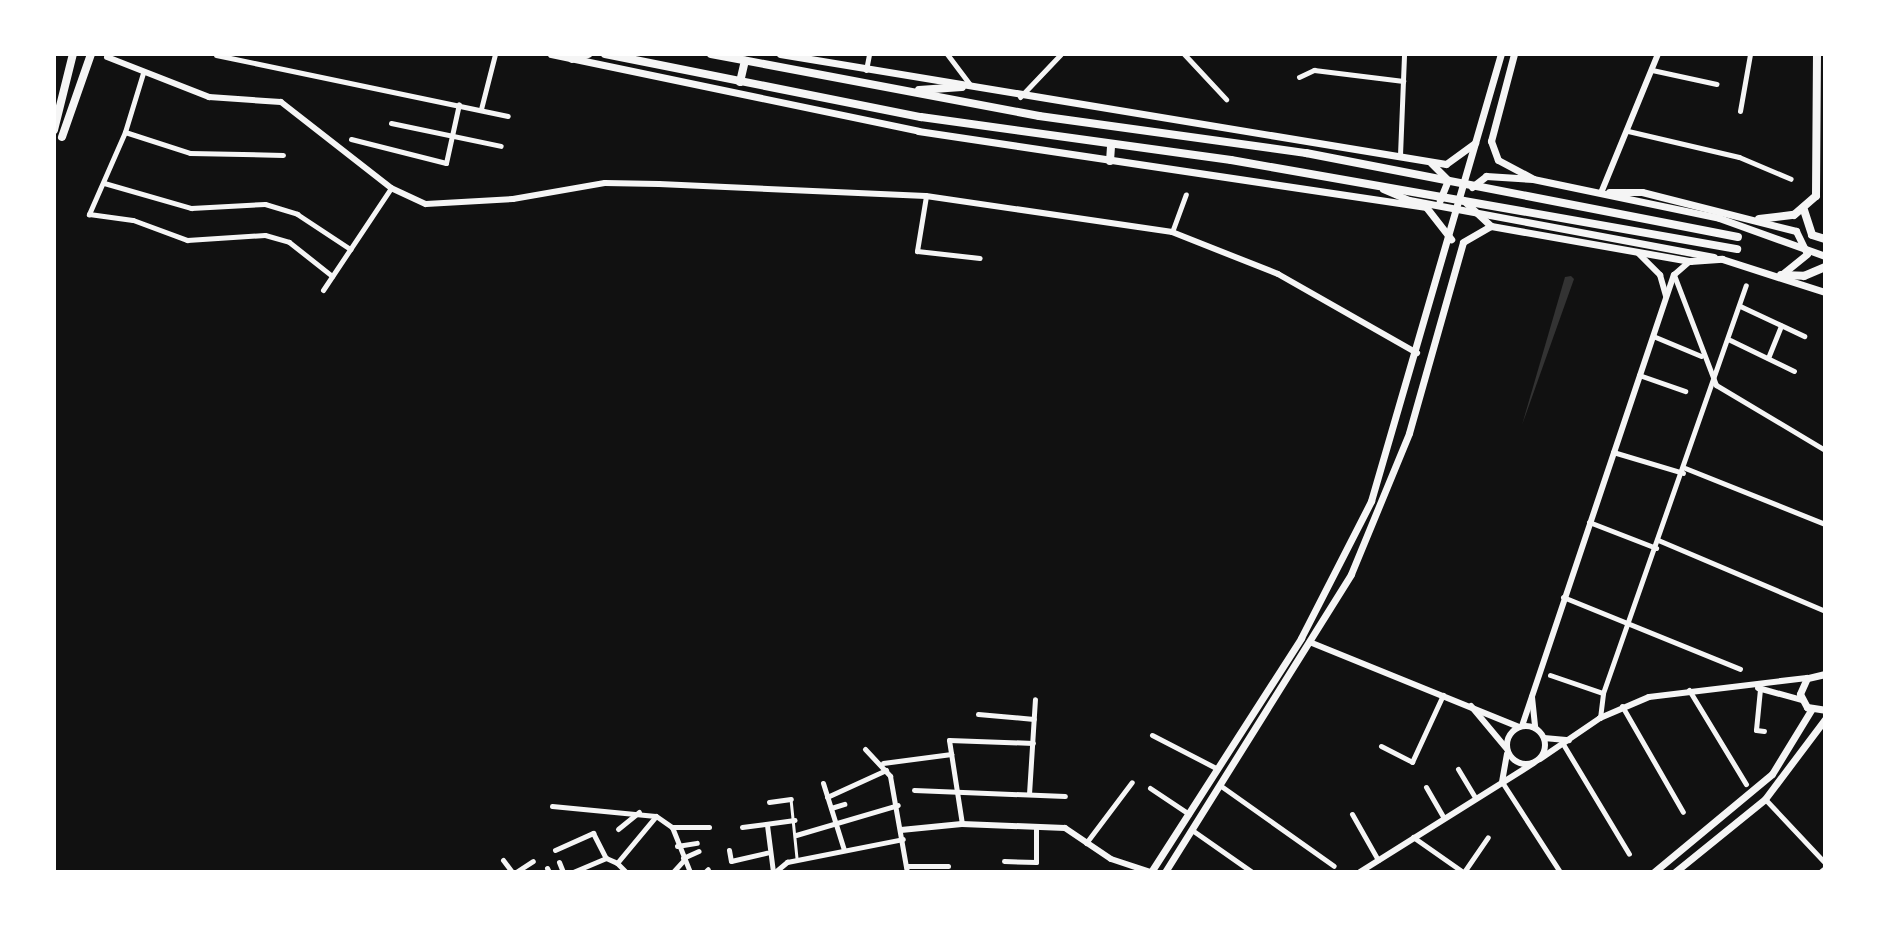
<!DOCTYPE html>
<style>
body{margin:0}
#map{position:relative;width:1879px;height:926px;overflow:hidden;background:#111;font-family:Signika,sans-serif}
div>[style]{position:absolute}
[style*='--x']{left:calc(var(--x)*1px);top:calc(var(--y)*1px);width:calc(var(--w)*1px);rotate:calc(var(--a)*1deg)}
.water>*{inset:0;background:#333}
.service>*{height:2.5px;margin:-1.25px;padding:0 1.25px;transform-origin:1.25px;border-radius:1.25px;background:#f5f5f5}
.minor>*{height:5px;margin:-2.5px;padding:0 2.5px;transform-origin:2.5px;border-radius:2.5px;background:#f5f5f5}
.tertiary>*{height:6px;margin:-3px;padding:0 3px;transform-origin:3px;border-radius:3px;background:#f5f5f5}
.tertiary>.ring{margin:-3px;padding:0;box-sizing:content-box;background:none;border:6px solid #f5f5f5;border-radius:50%}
.secondary>*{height:7px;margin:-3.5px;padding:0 3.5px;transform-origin:3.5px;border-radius:3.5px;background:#f5f5f5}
.primary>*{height:8px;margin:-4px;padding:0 4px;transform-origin:4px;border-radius:4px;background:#f5f5f5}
.trunk>*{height:8px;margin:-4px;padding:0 4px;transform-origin:4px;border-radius:4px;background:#f5f5f5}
span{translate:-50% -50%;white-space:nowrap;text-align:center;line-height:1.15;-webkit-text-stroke:6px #fff;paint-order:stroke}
.frame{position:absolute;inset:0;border:56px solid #fff;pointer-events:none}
</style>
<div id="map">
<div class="water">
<div style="clip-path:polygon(1571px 276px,1574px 279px,1522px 425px,1565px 277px)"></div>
</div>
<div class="service">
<div style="--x:791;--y:799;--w:59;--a:84.2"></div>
</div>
<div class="minor">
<div style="--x:947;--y:54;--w:40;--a:53"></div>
<div style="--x:1184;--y:54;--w:62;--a:47"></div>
<div style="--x:216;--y:55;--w:298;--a:11.8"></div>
<div style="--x:866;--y:70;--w:16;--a:-79"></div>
<div style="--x:1652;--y:70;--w:66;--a:12.3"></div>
<div style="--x:143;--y:73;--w:62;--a:107"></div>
<div style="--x:125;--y:132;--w:90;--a:113.7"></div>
<div style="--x:89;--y:214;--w:44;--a:7.8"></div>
<div style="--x:133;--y:220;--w:58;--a:20.3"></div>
<div style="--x:187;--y:240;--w:78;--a:-3.7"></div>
<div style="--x:265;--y:235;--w:25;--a:16"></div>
<div style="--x:289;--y:242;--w:55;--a:38.3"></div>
<div style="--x:1299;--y:77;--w:17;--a:-25"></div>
<div style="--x:1314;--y:70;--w:90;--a:7"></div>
<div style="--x:1020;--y:97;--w:59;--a:-46.4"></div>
<div style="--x:481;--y:109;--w:57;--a:-75.7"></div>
<div style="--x:1740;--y:111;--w:58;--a:-80"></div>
<div style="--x:391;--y:123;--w:112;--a:11.8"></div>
<div style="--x:1628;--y:131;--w:114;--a:13.2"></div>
<div style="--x:1739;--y:157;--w:56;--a:22.9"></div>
<div style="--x:125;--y:132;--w:68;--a:17.9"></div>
<div style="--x:190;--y:153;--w:93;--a:1.2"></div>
<div style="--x:351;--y:139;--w:98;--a:14.2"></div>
<div style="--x:446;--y:163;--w:60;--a:-77.6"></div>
<div style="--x:1400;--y:155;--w:101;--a:-87.7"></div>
<div style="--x:104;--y:183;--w:91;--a:16"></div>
<div style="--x:191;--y:208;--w:74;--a:-3.1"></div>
<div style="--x:265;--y:204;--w:34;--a:17"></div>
<div style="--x:297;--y:214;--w:64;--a:33.4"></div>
<div style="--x:926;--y:196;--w:56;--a:99.3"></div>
<div style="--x:917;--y:251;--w:63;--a:6.3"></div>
<div style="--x:1172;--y:232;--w:40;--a:-69.8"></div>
<div style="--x:1674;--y:275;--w:118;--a:69.1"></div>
<div style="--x:1716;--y:385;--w:127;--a:30.8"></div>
<div style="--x:323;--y:290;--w:123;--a:-56.3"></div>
<div style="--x:1740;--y:306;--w:71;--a:25.1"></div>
<div style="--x:1653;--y:336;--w:52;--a:22.6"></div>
<div style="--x:1730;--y:340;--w:71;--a:25.8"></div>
<div style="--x:1768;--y:358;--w:35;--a:-68"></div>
<div style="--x:1639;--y:375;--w:49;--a:19.2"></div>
<div style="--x:1613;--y:452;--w:73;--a:16.7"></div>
<div style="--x:1685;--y:468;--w:151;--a:21.8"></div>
<div style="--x:1589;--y:522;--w:72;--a:21.2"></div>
<div style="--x:1658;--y:540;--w:181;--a:23"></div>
<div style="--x:1563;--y:597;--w:191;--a:22.1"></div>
<div style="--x:1550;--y:675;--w:56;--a:18.8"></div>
<div style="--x:1760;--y:689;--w:41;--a:95.6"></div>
<div style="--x:1756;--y:730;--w:8;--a:7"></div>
<div style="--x:1689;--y:690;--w:110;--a:58.8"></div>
<div style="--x:1622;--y:706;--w:122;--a:60.1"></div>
<div style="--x:978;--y:714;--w:56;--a:5.1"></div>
<div style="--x:1600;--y:718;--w:25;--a:-83"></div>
<div style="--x:1603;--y:693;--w:432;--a:-70.7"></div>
<div style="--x:1152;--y:735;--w:74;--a:27.3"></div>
<div style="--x:1563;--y:744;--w:128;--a:59"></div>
<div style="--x:1381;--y:746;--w:35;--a:27"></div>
<div style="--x:1412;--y:762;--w:74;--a:-65.2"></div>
<div style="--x:865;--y:749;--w:37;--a:47"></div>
<div style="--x:890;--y:776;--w:97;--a:80"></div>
<div style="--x:883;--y:763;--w:69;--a:-7.5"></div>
<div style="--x:1458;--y:769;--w:33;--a:59"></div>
<div style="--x:1502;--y:782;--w:107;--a:57.2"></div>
<div style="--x:823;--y:783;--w:70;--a:72.6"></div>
<div style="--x:1221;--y:786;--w:138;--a:35.3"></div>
<div style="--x:1426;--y:787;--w:34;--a:60"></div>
<div style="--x:1150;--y:788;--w:47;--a:33.7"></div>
<div style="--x:914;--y:790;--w:151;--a:2.3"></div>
<div style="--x:1029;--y:794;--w:95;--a:-86.4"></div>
<div style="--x:827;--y:797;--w:65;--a:-24.6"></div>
<div style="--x:1765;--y:799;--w:88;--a:46.8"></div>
<div style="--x:769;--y:802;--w:22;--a:-8"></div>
<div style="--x:552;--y:806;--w:104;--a:5.5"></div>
<div style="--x:656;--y:816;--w:19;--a:35"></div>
<div style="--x:672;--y:827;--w:48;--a:68.2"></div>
<div style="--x:831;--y:808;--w:14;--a:-17"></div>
<div style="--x:1352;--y:814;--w:53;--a:60.5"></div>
<div style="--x:962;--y:824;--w:85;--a:-98.8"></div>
<div style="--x:949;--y:740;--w:84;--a:2"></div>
<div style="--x:767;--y:825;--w:47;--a:82.7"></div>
<div style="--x:672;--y:827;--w:37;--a:0"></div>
<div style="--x:742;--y:827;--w:53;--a:-7.5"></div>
<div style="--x:618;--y:829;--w:27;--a:-39"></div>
<div style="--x:1192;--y:830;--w:73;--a:35"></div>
<div style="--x:796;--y:835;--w:106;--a:-16.4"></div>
<div style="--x:1413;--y:837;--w:61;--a:35"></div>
<div style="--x:1086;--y:843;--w:76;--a:-53"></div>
<div style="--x:677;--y:846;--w:20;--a:-9"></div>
<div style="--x:555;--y:850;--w:42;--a:-24.1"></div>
<div style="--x:593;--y:833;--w:28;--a:63"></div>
<div style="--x:729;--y:850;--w:11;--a:80"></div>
<div style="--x:731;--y:861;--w:37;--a:-13"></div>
<div style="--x:683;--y:858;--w:17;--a:-24"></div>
<div style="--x:503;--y:860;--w:15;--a:53"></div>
<div style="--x:1004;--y:861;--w:32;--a:2"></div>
<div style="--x:1036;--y:862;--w:35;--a:-90"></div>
<div style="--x:559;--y:862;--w:11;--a:68"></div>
<div style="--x:617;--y:863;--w:13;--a:45"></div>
<div style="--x:906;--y:866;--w:42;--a:0"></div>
<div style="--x:547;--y:868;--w:4;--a:63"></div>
<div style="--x:516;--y:872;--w:20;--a:-33"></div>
<div style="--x:573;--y:872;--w:36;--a:-23"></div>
<div style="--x:606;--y:858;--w:12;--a:24"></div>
<div style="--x:617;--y:863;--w:61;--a:-50.3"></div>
<div style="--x:673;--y:872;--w:15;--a:-48"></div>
<div style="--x:705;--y:872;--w:4;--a:-45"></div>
<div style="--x:775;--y:872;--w:16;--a:-40"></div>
<div style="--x:787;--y:862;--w:118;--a:-11.2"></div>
<div style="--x:1464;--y:872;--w:42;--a:-55.6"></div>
<div style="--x:1820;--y:872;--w:6;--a:-39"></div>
</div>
<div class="tertiary">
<div style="--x:107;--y:57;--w:110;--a:21.4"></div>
<div style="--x:209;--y:97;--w:72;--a:4"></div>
<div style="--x:281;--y:102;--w:140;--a:38"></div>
<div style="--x:391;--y:188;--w:38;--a:25"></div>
<div style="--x:426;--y:204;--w:87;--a:-3.3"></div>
<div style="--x:513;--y:199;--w:93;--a:-9.9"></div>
<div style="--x:605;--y:183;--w:54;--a:1.1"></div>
<div style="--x:659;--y:184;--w:267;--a:2.6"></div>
<div style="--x:926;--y:196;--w:249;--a:8.3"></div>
<div style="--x:1172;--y:232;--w:114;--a:21.6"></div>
<div style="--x:1278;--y:274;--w:160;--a:29.6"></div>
<div style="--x:1601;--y:193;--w:150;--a:-67.7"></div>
<div style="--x:1639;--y:254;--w:30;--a:45"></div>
<div style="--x:1660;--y:275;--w:22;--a:74"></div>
<div style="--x:1312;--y:643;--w:223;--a:22.1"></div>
<div style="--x:1758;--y:688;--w:46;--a:15.3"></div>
<div style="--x:1532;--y:697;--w:31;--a:84"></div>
<div style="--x:1471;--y:706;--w:56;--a:50.1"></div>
<div class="ring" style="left:1507px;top:726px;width:32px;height:32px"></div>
<div style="--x:1522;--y:726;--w:476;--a:-71.4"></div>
<div style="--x:1674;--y:275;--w:21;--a:-41"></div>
<div style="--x:1544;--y:738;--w:25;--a:5"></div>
<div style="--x:1540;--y:759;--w:73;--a:-34.3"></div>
<div style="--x:1600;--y:718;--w:53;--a:-23.2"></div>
<div style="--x:1649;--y:697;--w:159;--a:-6.9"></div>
<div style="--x:1502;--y:782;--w:29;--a:-80"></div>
<div style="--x:901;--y:830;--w:61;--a:-5.6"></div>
<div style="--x:962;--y:824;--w:103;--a:2.2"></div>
<div style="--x:1065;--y:828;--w:55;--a:34"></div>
<div style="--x:1111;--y:859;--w:41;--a:18.4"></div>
<div style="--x:1360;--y:872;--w:205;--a:-32.1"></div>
</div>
<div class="secondary">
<div style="--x:551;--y:54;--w:375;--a:11.8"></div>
<div style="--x:918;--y:131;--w:514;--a:8.51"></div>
<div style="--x:1426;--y:207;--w:41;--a:52"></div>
<div style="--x:780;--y:54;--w:675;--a:9.38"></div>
<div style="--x:1446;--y:164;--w:36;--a:-36"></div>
<div style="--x:1514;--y:54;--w:90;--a:104.8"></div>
<div style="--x:1491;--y:141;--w:20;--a:70"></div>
<div style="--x:1498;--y:160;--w:40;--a:28"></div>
<div style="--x:1533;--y:179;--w:190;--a:11.8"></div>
<div style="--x:1719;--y:218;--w:113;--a:19.7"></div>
<div style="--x:1431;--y:163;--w:24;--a:45"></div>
<div style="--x:1448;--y:180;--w:22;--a:112"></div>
<div style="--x:1472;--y:187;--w:18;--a:-38"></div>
<div style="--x:1486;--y:176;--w:47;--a:3.7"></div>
<div style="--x:1383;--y:189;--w:28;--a:23"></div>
<div style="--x:1409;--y:200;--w:310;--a:10.6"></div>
<div style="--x:1609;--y:192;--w:33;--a:0"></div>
<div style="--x:1642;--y:192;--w:159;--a:14.2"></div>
<div style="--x:1796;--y:231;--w:25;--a:64"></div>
<div style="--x:1807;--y:254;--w:33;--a:141"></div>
<div style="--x:1463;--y:200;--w:38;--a:43"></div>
<div style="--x:1491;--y:226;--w:202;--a:10"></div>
<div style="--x:1690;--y:261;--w:32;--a:-4"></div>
<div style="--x:1722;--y:259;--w:108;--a:17.8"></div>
<div style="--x:1825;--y:674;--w:18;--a:167"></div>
<div style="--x:1807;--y:678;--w:17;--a:114"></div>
<div style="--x:1800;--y:694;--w:15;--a:62"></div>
<div style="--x:1807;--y:707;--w:18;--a:9"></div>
<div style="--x:1151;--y:872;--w:278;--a:-57.3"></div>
<div style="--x:1301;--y:638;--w:154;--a:-62.9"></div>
<div style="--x:1371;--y:501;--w:466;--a:-73.8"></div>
<div style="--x:1165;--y:872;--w:351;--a:-58"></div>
<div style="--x:1351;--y:574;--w:152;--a:-67.6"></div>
<div style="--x:1409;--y:433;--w:198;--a:-74.2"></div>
<div style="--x:1463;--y:242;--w:32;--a:-30"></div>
<div style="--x:1654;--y:872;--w:153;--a:-39.7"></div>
<div style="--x:1772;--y:774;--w:75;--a:-58.6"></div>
<div style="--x:1675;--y:872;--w:116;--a:-39"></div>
<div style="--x:1765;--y:799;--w:100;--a:-53.1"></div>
</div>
<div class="primary">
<div style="--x:54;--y:130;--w:78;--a:-76"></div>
<div style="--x:62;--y:137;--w:88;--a:-70.7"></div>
<div style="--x:1804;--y:210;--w:26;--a:72"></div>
<div style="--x:1812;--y:235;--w:14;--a:17"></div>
<div style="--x:1759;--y:219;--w:35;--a:-7"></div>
<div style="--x:1794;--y:215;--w:29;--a:-41"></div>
<div style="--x:1816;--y:196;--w:142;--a:-89.6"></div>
<div style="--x:1781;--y:275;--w:23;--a:2"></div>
<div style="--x:1804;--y:276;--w:23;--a:-23"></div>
</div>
<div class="trunk">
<div style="--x:605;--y:54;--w:322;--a:11.3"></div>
<div style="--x:921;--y:117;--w:313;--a:7.9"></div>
<div style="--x:1231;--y:160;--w:514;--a:9.98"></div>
<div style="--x:711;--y:54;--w:334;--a:10.7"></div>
<div style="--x:1039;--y:116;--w:270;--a:7.9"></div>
<div style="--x:1306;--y:153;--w:440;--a:11"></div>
<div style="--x:572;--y:59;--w:17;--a:-17"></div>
<div style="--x:740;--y:82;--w:22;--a:-77"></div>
<div style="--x:919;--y:90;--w:43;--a:-4"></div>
<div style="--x:1110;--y:161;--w:14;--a:-86"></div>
</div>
<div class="frame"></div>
</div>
